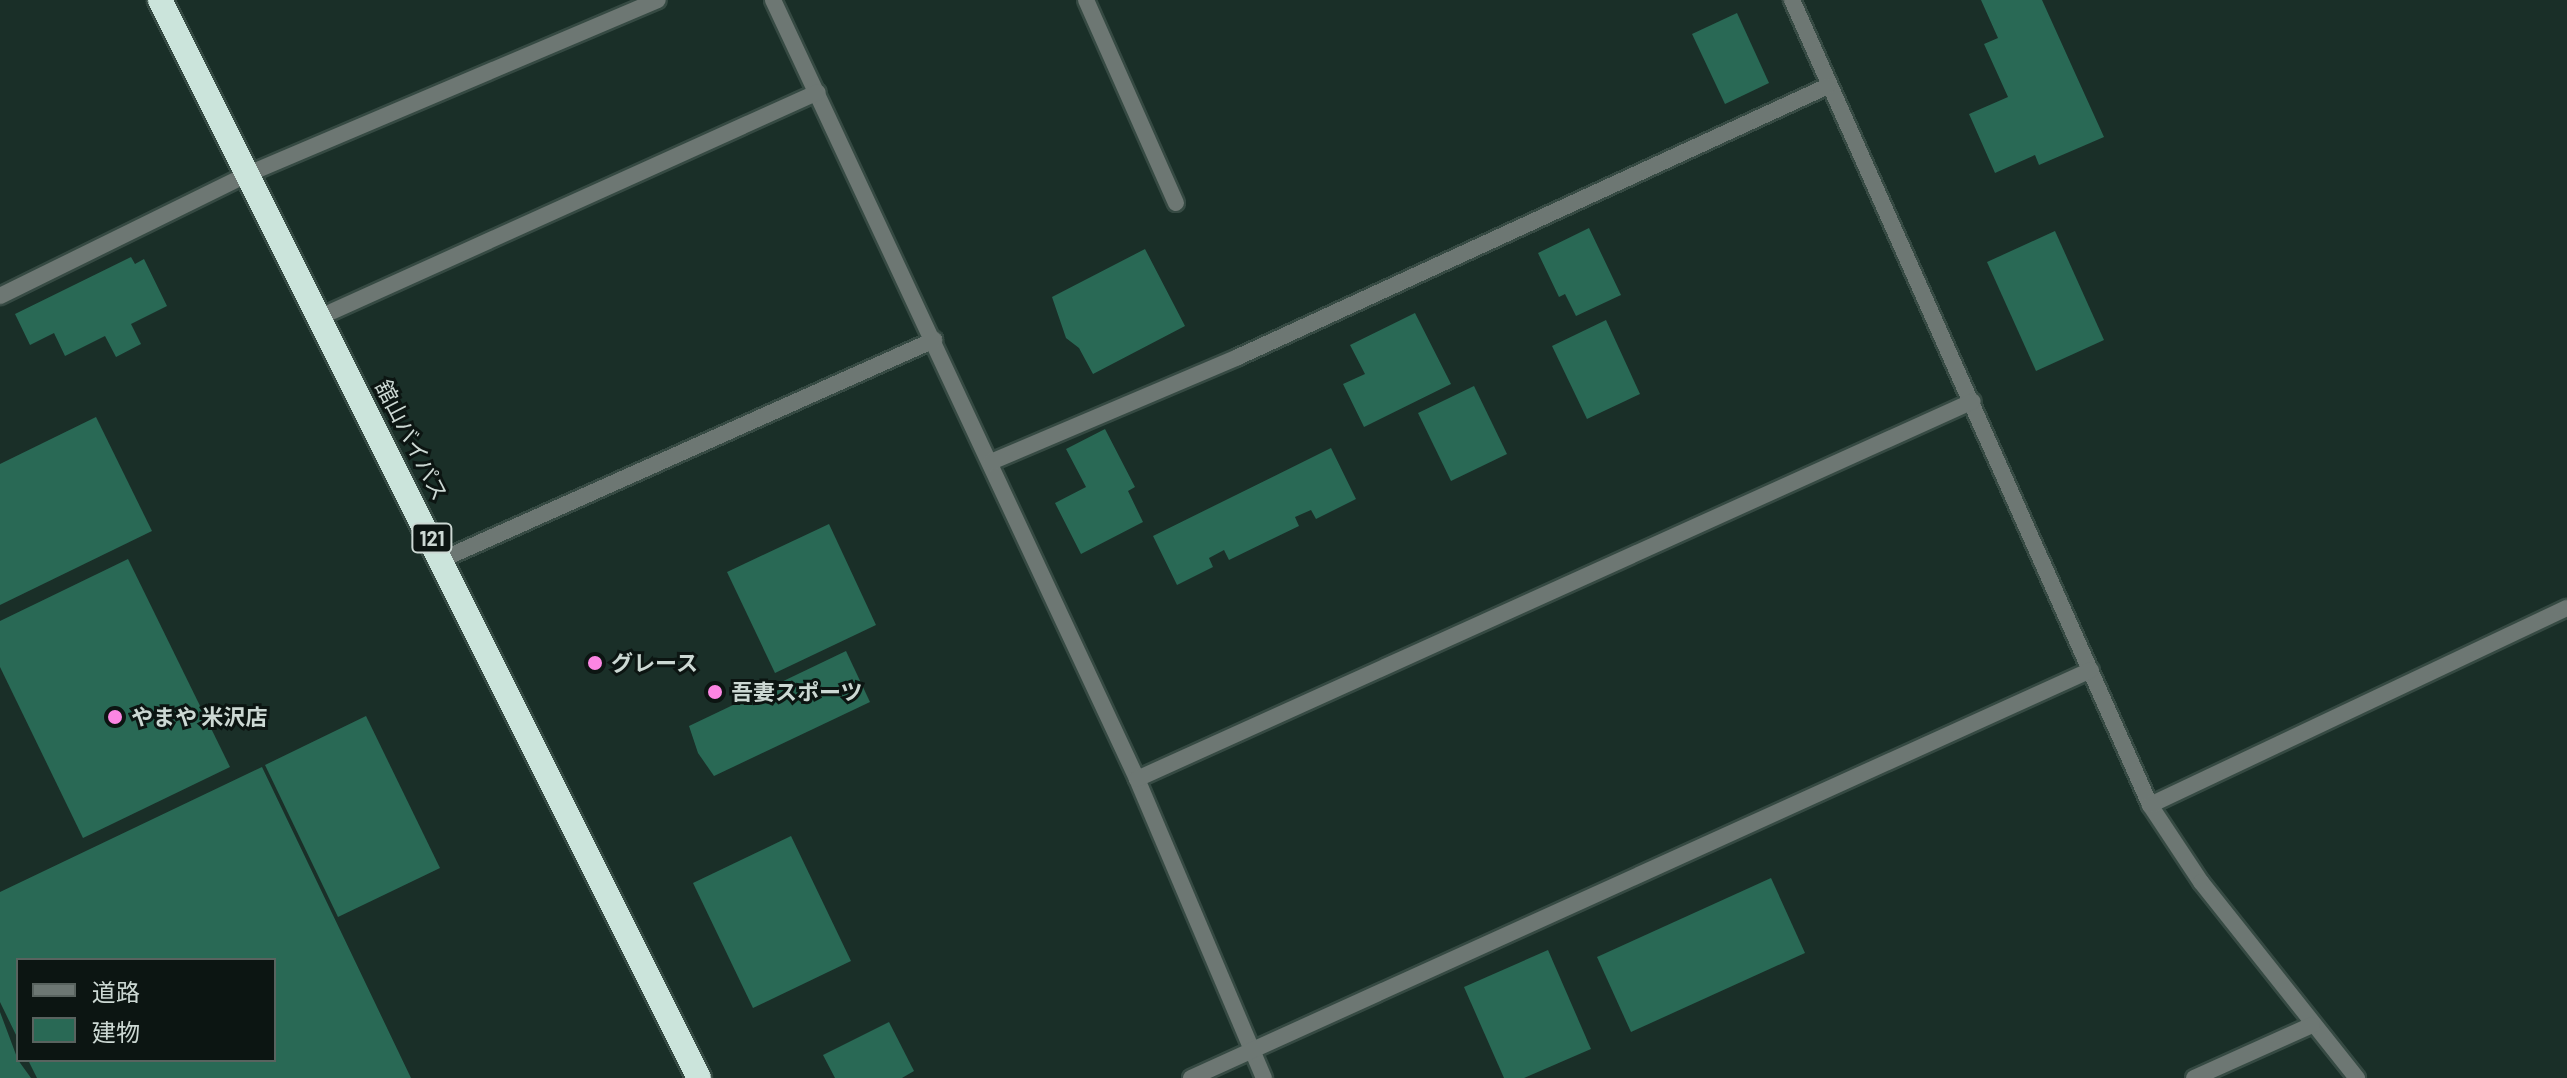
<!DOCTYPE html>
<meta charset="utf-8">
<style>
body{margin:0}
#map{position:relative;width:2567px;height:1078px;overflow:hidden;background:#1a2f28;font-family:Barlow,"Noto Sans JP",sans-serif}
div>[style]{position:absolute}
[style*='--x']{left:calc(var(--x)*1px);top:calc(var(--y)*1px);width:calc(var(--w)*1px);rotate:calc(var(--a)*1deg)}
.building>*{inset:0;background:#296955}
.roads{filter:drop-shadow(2px 0 #364a43) drop-shadow(-2px 0 #364a43) drop-shadow(0 2px #364a43) drop-shadow(0 -2px #364a43)}
.street>*{height:16px;margin:-8px;padding:0 8px;transform-origin:8px;border-radius:8px;background:#6d7773}
.highway>*{height:24px;margin:-12px;padding:0 12px;transform-origin:12px;border-radius:12px;background:#cbe4db}
.dots>*{width:22px;height:22px;translate:-50% -50%;box-sizing:border-box;border:4px solid #0c1512;border-radius:50%}
span{translate:-50% -50%;white-space:nowrap;text-align:center;line-height:1.15;-webkit-text-stroke:6px #0c1512;paint-order:stroke}
.shield-label span{padding:2px 6px;background:#0c1512;border:2px solid;border-radius:6px;-webkit-text-stroke-width:0}
.shield-label{font-size:20px;color:#ccd8d3;font-weight:700}
.street-label{font-size:22px;color:#ccd8d3}
.poi-label{font-size:22px;color:#ccd8d3;font-weight:700}
.left{translate:0 -50%;text-align:left}
.legend{position:absolute;left:16px;top:958px;width:260px;height:104px;box-sizing:border-box;background:#0c1512;border:2px solid #59635f;margin:0;padding:10px 14px;list-style:none;font-size:24px;color:#ccd8d3}
.legend li{display:flex;align-items:center;gap:16px;height:40px}
.legend b{width:40px;border:2px solid #59635f}
</style>
<div id="map">
<div class="building">
<div style="clip-path:polygon(1981px 0,2042px 0,2104px 137px,2039px 165px,2035px 155px,1995px 173px,1969px 114px,2008px 97px,1984px 44px,1998px 38px)"></div>
<div style="clip-path:polygon(1737px 13px,1769px 83px,1725px 104px,1692px 34px)"></div>
<div style="clip-path:polygon(1589px 228px,1621px 295px,1576px 316px,1565px 294px,1559px 297px,1538px 253px)"></div>
<div style="clip-path:polygon(2055px 231px,2104px 340px,2036px 371px,1987px 262px)"></div>
<div style="clip-path:polygon(1145px 249px,1185px 326px,1093px 374px,1079px 348px,1066px 338px,1052px 297px)"></div>
<div style="clip-path:polygon(131px 257px,135px 264px,144px 259px,167px 306px,131px 324px,141px 344px,116px 357px,105px 336px,65px 356px,54px 333px,30px 345px,15px 314px)"></div>
<div style="clip-path:polygon(1415px 313px,1451px 384px,1364px 427px,1343px 384px,1365px 374px,1350px 345px)"></div>
<div style="clip-path:polygon(1606px 320px,1640px 394px,1587px 419px,1552px 346px)"></div>
<div style="clip-path:polygon(1474px 386px,1507px 454px,1451px 481px,1418px 413px)"></div>
<div style="clip-path:polygon(96px 417px,152px 531px,0 605px,0 464px)"></div>
<div style="clip-path:polygon(1105px 429px,1135px 487px,1128px 491px,1143px 522px,1081px 554px,1055px 503px,1086px 487px,1066px 449px)"></div>
<div style="clip-path:polygon(1331px 448px,1356px 499px,1316px 519px,1311px 510px,1295px 517px,1299px 526px,1229px 560px,1224px 550px,1209px 558px,1213px 567px,1177px 585px,1153px 536px)"></div>
<div style="clip-path:polygon(829px 524px,876px 625px,775px 673px,727px 572px)"></div>
<div style="clip-path:polygon(128px 559px,230px 767px,83px 838px,0 667px,0 621px)"></div>
<div style="clip-path:polygon(846px 651px,870px 702px,714px 776px,698px 753px,689px 726px)"></div>
<div style="clip-path:polygon(366px 716px,440px 868px,338px 917px,265px 765px)"></div>
<div style="clip-path:polygon(262px 767px,411px 1078px,37px 1078px,28px 1060px,274px 1060px,274px 960px,18px 960px,18px 1039px,0 1002px,0 892px)"></div>
<div style="clip-path:polygon(791px 836px,851px 961px,753px 1008px,693px 883px)"></div>
<div style="clip-path:polygon(1771px 878px,1805px 953px,1631px 1032px,1597px 957px)"></div>
<div style="clip-path:polygon(1548px 950px,1591px 1049px,1524px 1078px,1504px 1078px,1464px 987px)"></div>
<div style="clip-path:polygon(0 1012px,18px 1060px,31px 1078px,0 1078px)"></div>
<div style="clip-path:polygon(889px 1022px,914px 1071px,902px 1078px,835px 1078px,823px 1055px)"></div>
</div>
<div class="roads">
<div class="street">
<div style="--x:773;--y:0;--w:860;--a:64.95"></div>
<div style="--x:1137;--y:779;--w:325;--a:67"></div>
<div style="--x:1086;--y:0;--w:222;--a:66.1"></div>
<div style="--x:1792;--y:0;--w:881;--a:66.02"></div>
<div style="--x:2150;--y:805;--w:92;--a:56.5"></div>
<div style="--x:2201;--y:882;--w:251;--a:51.5"></div>
<div style="--x:0;--y:296;--w:276;--a:-26.2"></div>
<div style="--x:248;--y:174;--w:445;--a:-23"></div>
<div style="--x:320;--y:317;--w:546;--a:-24.31"></div>
<div style="--x:991;--y:462;--w:268;--a:-23"></div>
<div style="--x:1238;--y:357;--w:649;--a:-24.67"></div>
<div style="--x:443;--y:559;--w:538;--a:-24.04"></div>
<div style="--x:1137;--y:779;--w:917;--a:-24.33"></div>
<div style="--x:2150;--y:805;--w:461;--a:-25.3"></div>
<div style="--x:1191;--y:1078;--w:988;--a:-24.39"></div>
<div style="--x:2194;--y:1078;--w:129;--a:-24.2"></div>
</div>
<div class="highway">
<div style="--x:160;--y:0;--w:1205;--a:63.43"></div>
</div>
</div>
<div class="dots">
<div style="left:595px;top:663px;background:#fc86e3"></div>
<div style="left:715px;top:692px;background:#fc86e3"></div>
<div style="left:115px;top:717px;background:#fc86e3"></div>
</div>
<div class="shield-label">
<span style="left:432px;top:538px">121</span>
</div>
<div class="street-label">
<span style="left:412px;top:440px;rotate:63deg">舘山バイパス</span>
</div>
<div class="poi-label">
<span class="left" style="left:611px;top:663px">グレース</span>
<span class="left" style="left:731px;top:692px">吾妻スポーツ</span>
<span class="left" style="left:131px;top:717px">やまや 米沢店</span>
</div>
<ul class="legend">
<li><b style="height:10px;background:#6d7773"></b>道路</li>
<li><b style="height:22px;background:#296955"></b>建物</li>
</ul>
</div>
